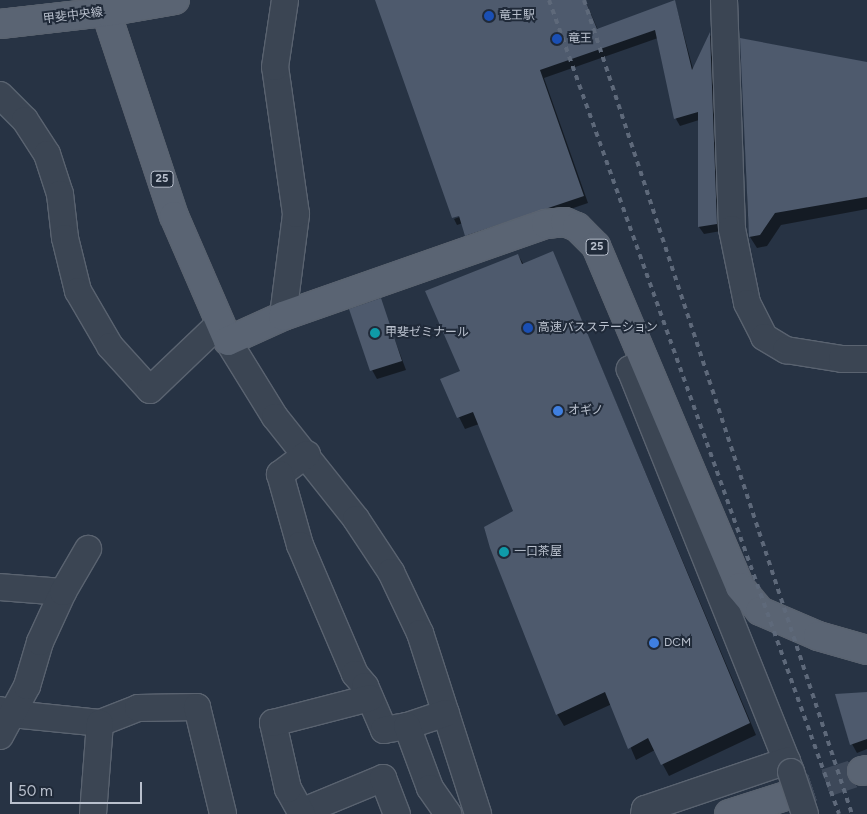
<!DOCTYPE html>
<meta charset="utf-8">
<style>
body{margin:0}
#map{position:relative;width:867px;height:814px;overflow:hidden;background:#273344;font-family:Figtree,"Noto Sans JP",sans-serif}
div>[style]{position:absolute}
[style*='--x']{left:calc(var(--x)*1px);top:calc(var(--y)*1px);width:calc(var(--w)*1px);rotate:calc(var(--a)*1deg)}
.shadow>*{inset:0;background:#0007}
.building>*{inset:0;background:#4e5a6d}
.major-tunnel>*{height:28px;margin-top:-14px;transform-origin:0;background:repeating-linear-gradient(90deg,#3d4859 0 28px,transparent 0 42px)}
.roads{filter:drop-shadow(1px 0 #5a6370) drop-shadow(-1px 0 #5a6370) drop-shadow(0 1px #5a6370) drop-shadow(0 -1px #5a6370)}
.minor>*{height:26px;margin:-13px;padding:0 13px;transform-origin:13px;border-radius:13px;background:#3b4553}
.major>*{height:28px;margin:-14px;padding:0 14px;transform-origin:14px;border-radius:14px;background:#5a6473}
.rail>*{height:4px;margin-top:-2px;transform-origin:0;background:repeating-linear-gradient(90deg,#5e697a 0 5px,transparent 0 10px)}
.bridges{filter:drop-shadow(1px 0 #5a6370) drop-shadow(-1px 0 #5a6370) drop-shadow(0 1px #5a6370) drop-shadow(0 -1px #5a6370)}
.minor-bridge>*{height:26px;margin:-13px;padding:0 13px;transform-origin:13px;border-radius:13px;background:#3b4553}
.dots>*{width:14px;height:14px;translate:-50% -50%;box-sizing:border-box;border:2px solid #202a39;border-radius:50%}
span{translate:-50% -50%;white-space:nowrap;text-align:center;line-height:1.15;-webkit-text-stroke:4px #202a39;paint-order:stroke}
.shield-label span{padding:1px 4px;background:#202a39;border:1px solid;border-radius:4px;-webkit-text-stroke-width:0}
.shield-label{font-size:11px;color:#b9c0cd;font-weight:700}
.street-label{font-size:12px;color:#b9c0cd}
.poi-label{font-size:12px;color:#b9c0cd}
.left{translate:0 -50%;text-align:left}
.scale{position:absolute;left:10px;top:782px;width:132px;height:22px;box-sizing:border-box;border:2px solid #b9c0cd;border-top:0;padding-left:6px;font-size:15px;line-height:18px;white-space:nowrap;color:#b9c0cd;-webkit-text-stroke:4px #202a39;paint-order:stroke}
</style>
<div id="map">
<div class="shadow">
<div style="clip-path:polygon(376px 0,585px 0,598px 30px,675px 2px,693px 69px,710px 35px,714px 41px,721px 231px,704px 234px,699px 227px,699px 120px,680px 126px,676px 119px,658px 38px,544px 78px,588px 203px,471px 243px,463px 223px,457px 225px,454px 219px,465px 215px)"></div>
<div style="clip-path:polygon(742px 39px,867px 63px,867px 209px,781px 225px,767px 246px,757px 248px,750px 237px,748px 218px)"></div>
<div style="clip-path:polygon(553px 253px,756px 735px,669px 776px,655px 750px,636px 760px,612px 704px,564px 726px,557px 714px,515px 511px,479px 424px,465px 429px,459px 417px,462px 372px,518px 255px,524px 265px)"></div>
<div style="clip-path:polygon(380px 300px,406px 370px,377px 379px,372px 370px)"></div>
<div style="clip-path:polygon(867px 693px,867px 749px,857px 753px,852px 744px)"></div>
</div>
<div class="building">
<div style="clip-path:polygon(375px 0,585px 0,597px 29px,675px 0,692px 70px,710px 32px,717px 224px,698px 227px,698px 112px,674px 119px,655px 30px,540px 70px,584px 196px,465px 236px,459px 216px,452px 218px)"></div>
<div style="clip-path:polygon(740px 38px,867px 62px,867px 197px,775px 213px,760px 235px,749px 237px)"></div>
<div style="clip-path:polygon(553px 251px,750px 723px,661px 765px,648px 738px,628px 749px,605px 692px,556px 715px,490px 548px,484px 527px,513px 511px,473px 412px,457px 418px,440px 379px,460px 371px,425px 291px,518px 254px,522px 264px)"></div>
<div style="clip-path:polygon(381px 298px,402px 361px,370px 371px,349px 309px)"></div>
<div style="clip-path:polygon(867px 692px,867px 739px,850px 745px,835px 694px)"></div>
</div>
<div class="major-tunnel">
<div style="--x:786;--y:796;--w:80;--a:-18.2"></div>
</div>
<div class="roads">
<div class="minor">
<div style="--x:724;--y:0;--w:229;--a:88"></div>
<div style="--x:732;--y:229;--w:76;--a:78.5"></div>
<div style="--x:747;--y:303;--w:38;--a:63"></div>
<div style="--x:764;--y:337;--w:26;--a:31"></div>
<div style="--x:786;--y:350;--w:57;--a:9.1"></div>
<div style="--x:842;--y:359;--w:25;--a:0"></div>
<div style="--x:0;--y:95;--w:35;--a:45"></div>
<div style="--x:25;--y:120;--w:40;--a:57.1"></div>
<div style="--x:47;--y:154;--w:42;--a:72"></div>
<div style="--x:60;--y:194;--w:44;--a:83.5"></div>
<div style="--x:65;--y:238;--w:55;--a:76.2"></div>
<div style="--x:78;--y:291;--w:64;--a:59.8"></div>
<div style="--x:110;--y:346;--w:59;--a:47.7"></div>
<div style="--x:150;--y:390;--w:95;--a:-43.7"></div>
<div style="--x:283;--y:316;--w:103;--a:-82.7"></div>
<div style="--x:296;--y:214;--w:148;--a:-98.1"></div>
<div style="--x:275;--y:67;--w:68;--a:-81.5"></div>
<div style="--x:228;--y:341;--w:89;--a:58.3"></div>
<div style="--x:275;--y:417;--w:130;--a:51.5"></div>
<div style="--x:356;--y:519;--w:64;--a:56.6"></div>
<div style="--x:391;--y:572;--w:68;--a:64.6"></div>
<div style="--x:420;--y:633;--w:190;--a:72.2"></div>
<div style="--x:645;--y:362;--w:17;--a:155"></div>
<div style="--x:630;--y:369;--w:434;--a:68.2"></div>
<div style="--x:307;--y:454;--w:34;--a:143"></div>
<div style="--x:280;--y:474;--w:74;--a:74.3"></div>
<div style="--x:300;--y:545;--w:140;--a:66.9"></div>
<div style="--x:355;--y:674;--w:16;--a:50"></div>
<div style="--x:365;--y:686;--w:48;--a:66.6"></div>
<div style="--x:384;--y:730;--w:23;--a:-10"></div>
<div style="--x:407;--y:726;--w:41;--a:-18.4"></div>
<div style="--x:0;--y:587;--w:63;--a:4.5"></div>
<div style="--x:0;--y:710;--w:13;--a:18"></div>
<div style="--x:12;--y:714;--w:88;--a:5.8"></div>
<div style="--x:100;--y:723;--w:41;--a:-21.5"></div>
<div style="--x:138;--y:708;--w:59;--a:-1"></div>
<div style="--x:197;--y:707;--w:110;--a:76.3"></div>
<div style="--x:407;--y:726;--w:66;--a:69.6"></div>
<div style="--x:430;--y:788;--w:32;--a:55"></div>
<div style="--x:0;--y:736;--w:57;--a:-61.6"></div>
<div style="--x:27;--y:686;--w:46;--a:-73.5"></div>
<div style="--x:40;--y:642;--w:55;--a:-65.3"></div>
<div style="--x:63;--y:592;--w:50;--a:-59.8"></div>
<div style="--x:301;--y:812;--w:89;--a:-22.5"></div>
<div style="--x:383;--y:778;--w:39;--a:69"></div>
<div style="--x:93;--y:814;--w:91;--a:-85.6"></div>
<div style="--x:302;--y:814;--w:29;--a:-119"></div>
<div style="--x:288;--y:789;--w:68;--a:-102.8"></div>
<div style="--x:273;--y:723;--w:100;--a:-14.5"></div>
<div style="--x:644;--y:814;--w:5;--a:-79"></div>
<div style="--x:645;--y:809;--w:150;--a:-18.7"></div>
</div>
<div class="major">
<div style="--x:106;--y:12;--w:215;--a:71.6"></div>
<div style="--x:174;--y:216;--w:136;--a:66.6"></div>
<div style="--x:228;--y:341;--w:60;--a:-24.4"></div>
<div style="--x:283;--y:316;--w:279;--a:-19.3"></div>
<div style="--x:546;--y:224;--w:19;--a:-6"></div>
<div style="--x:565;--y:222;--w:13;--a:23"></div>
<div style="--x:577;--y:227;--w:27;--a:45"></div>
<div style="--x:596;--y:246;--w:370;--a:67.1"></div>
<div style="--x:740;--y:587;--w:31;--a:50"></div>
<div style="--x:760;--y:611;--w:63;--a:23.3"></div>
<div style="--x:818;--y:636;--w:51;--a:15.9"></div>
<div style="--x:0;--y:24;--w:107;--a:-6.5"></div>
<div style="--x:106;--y:12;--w:70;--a:-9.9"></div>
<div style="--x:862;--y:771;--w:5;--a:-11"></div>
<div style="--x:729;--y:814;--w:60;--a:-17.5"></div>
</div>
</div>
<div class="rail">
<div style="--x:549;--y:0;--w:864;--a:70.39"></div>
<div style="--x:584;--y:0;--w:857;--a:71.78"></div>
</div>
<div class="bridges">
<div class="minor-bridge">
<div style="--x:791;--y:772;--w:44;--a:71.6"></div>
</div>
</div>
<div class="dots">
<div style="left:489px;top:16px;background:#1a4fb4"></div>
<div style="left:557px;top:39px;background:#1a4fb4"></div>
<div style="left:528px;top:328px;background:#1a4fb4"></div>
<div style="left:375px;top:333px;background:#0f9aa8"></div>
<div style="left:558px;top:411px;background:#3f7fe0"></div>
<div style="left:504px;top:552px;background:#0f9aa8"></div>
<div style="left:654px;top:643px;background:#3f7fe0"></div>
</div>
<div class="shield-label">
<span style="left:162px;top:179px">25</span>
<span style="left:597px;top:247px">25</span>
</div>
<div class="street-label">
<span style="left:73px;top:16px;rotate:-7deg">甲斐中央線</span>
</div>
<div class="poi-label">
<span class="left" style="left:499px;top:16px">竜王駅</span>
<span class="left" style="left:568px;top:39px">竜王</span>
<span class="left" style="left:538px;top:328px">高速バスステーション</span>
<span class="left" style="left:385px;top:333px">甲斐ゼミナール</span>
<span class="left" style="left:568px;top:411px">オギノ</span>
<span class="left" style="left:514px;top:552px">一口茶屋</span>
<span class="left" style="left:664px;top:643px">DCM</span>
</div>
<div class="scale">50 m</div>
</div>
